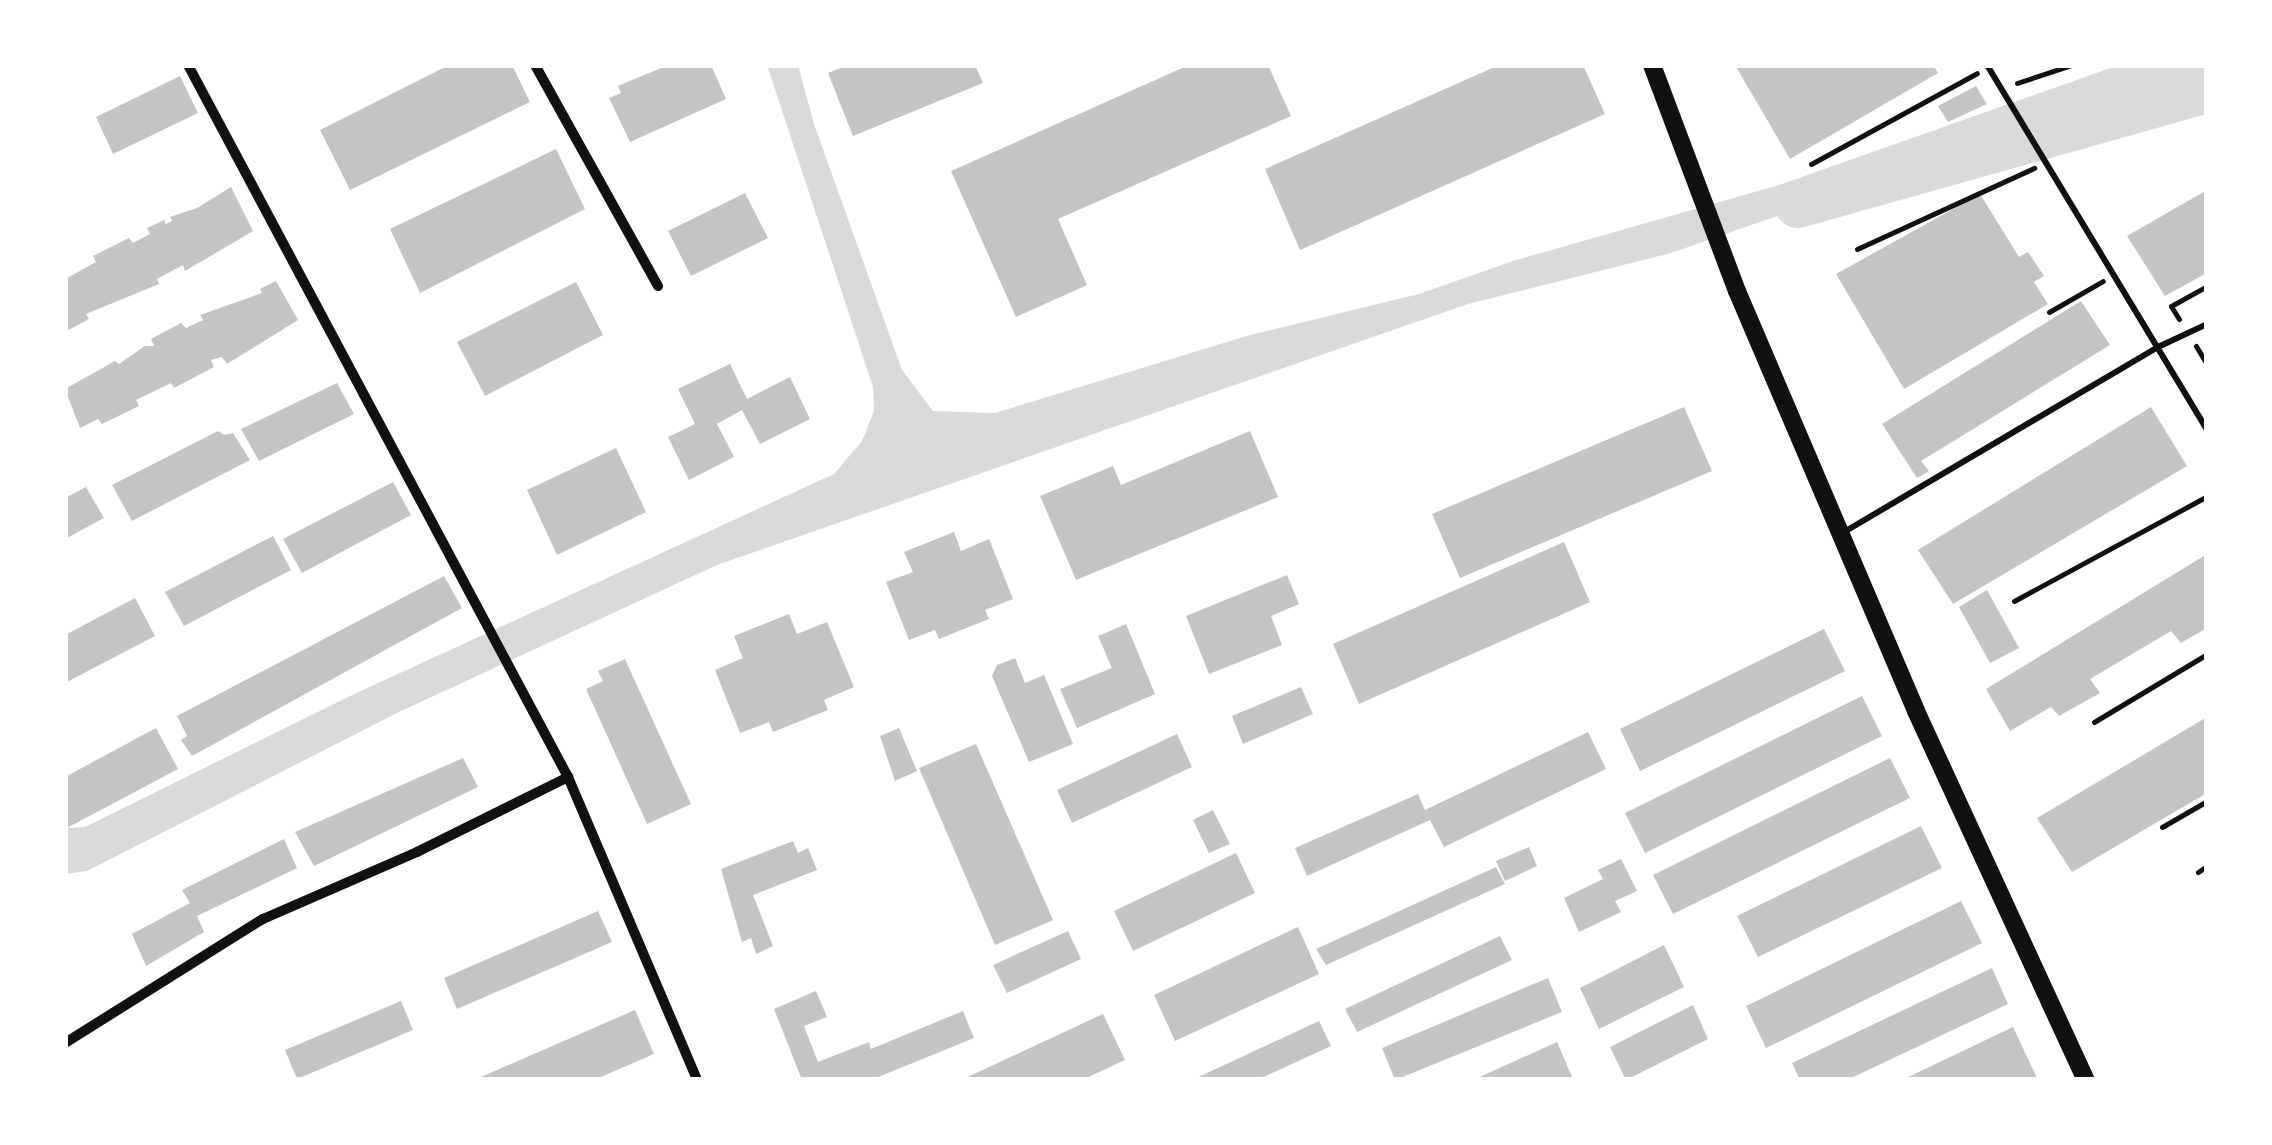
<!DOCTYPE html>
<style>
body{margin:0}
#map{position:relative;width:2272px;height:1145px;overflow:hidden;background:#fff;font-family:"IBM Plex Sans",sans-serif}
div>[style]{position:absolute}
[style*='--x']{left:calc(var(--x)*1px);top:calc(var(--y)*1px);width:calc(var(--w)*1px);rotate:calc(var(--a)*1deg)}
.water>*{inset:0;background:#d9d9d9}
.river>*{height:48px;margin:-24px;padding:0 24px;transform-origin:24px;border-radius:24px;background:#d9d9d9}
.building>*{inset:0;background:#c4c4c4}
.path>*{height:5px;margin:-2.5px;padding:0 2.5px;transform-origin:2.5px;border-radius:2.5px;background:#111}
.service>*{height:6px;margin:-3px;padding:0 3px;transform-origin:3px;border-radius:3px;background:#111}
.minor>*{height:10px;margin:-5px;padding:0 5px;transform-origin:5px;border-radius:5px;background:#111}
.tertiary>*{height:18px;margin:-9px;padding:0 9px;transform-origin:9px;border-radius:9px;background:#111}
span{translate:-50% -50%;white-space:nowrap;text-align:center;line-height:1.15;-webkit-text-stroke:10px #fff;paint-order:stroke}
.frame{position:absolute;inset:0;border:68px solid #fff;pointer-events:none}
</style>
<div id="map">
<div class="water">
<div style="clip-path:polygon(767px 65px,798px 65px,814px 124px,902px 370px,933px 411px,995px 413px,1250px 335px,1419px 294px,1513px 261px,1779px 185px,2119px 65px,2207px 65px,2207px 75px,1929px 163px,1671px 253px,1468px 304px,717px 565px,401px 711px,87px 871px,65px 874px,65px 828px,85px 827px,350px 696px,834px 474px,862px 441px,874px 411px,873px 387px)"></div>
</div>
<div class="river">
<div style="--x:1798;--y:204;--w:425;--a:-15.7"></div>
</div>
<div class="building">
<div style="clip-path:polygon(449px 65px,512px 65px,530px 102px,350px 190px,320px 130px)"></div>
<div style="clip-path:polygon(668px 65px,711px 65px,726px 99px,630px 142px,609px 98px,621px 93px,618px 86px)"></div>
<div style="clip-path:polygon(848px 65px,975px 65px,983px 83px,853px 136px,828px 73px)"></div>
<div style="clip-path:polygon(1189px 65px,1268px 65px,1291px 116px,1058px 219px,1087px 285px,1016px 317px,951px 171px)"></div>
<div style="clip-path:polygon(1499px 65px,1583px 65px,1605px 114px,1300px 250px,1265px 169px)"></div>
<div style="clip-path:polygon(1735px 65px,1933px 65px,1938px 73px,1790px 159px)"></div>
<div style="clip-path:polygon(180px 76px,198px 113px,113px 154px,96px 117px)"></div>
<div style="clip-path:polygon(1976px 86px,1987px 104px,1948px 122px,1938px 106px)"></div>
<div style="clip-path:polygon(556px 149px,585px 209px,420px 293px,390px 229px)"></div>
<div style="clip-path:polygon(231px 187px,253px 231px,185px 271px,183px 265px,157px 279px,159px 284px,86px 314px,89px 319px,65px 332px,65px 279px,96px 262px,93px 256px,129px 238px,133px 243px,150px 234px,147px 228px,164px 220px,166px 224px,172px 221px,170px 217px,197px 208px)"></div>
<div style="clip-path:polygon(2207px 190px,2207px 273px,2165px 296px,2127px 236px)"></div>
<div style="clip-path:polygon(745px 193px,768px 238px,691px 276px,668px 231px)"></div>
<div style="clip-path:polygon(1980px 194px,2019px 257px,2028px 252px,2044px 276px,2034px 282px,2048px 304px,1904px 389px,1836px 274px)"></div>
<div style="clip-path:polygon(276px 281px,298px 320px,227px 364px,222px 357px,211px 360px,214px 367px,174px 388px,171px 383px,136px 400px,139px 406px,102px 424px,98px 419px,80px 428px,65px 389px,115px 361px,119px 364px,145px 346px,154px 346px,151px 339px,181px 323px,186px 328px,203px 320px,200px 315px,262px 293px,260px 289px)"></div>
<div style="clip-path:polygon(576px 282px,603px 335px,485px 396px,457px 342px)"></div>
<div style="clip-path:polygon(2081px 301px,2110px 345px,1921px 461px,1929px 471px,1917px 478px,1882px 424px)"></div>
<div style="clip-path:polygon(730px 364px,747px 399px,790px 377px,810px 419px,760px 444px,742px 410px,717px 424px,734px 457px,689px 480px,668px 437px,695px 424px,678px 389px)"></div>
<div style="clip-path:polygon(337px 383px,354px 414px,259px 461px,241px 429px)"></div>
<div style="clip-path:polygon(1684px 407px,1712px 471px,1460px 578px,1432px 514px)"></div>
<div style="clip-path:polygon(2151px 407px,2187px 466px,1953px 604px,1918px 550px)"></div>
<div style="clip-path:polygon(218px 431px,224px 435px,233px 433px,250px 460px,132px 521px,112px 485px)"></div>
<div style="clip-path:polygon(1250px 431px,1278px 497px,1076px 580px,1040px 496px,1113px 466px,1121px 485px)"></div>
<div style="clip-path:polygon(616px 448px,646px 512px,557px 555px,527px 490px)"></div>
<div style="clip-path:polygon(393px 482px,411px 515px,302px 573px,283px 539px)"></div>
<div style="clip-path:polygon(86px 487px,104px 518px,65px 539px,65px 498px)"></div>
<div style="clip-path:polygon(954px 532px,961px 551px,989px 539px,1013px 599px,985px 610px,989px 619px,939px 639px,935px 630px,909px 640px,886px 582px,913px 572px,904px 552px)"></div>
<div style="clip-path:polygon(273px 536px,291px 570px,184px 626px,165px 592px)"></div>
<div style="clip-path:polygon(1564px 542px,1590px 602px,1359px 704px,1333px 644px)"></div>
<div style="clip-path:polygon(2207px 554px,2207px 628px,2181px 643px,2171px 631px,2090px 679px,2100px 693px,2059px 716px,2051px 707px,2010px 731px,1986px 689px)"></div>
<div style="clip-path:polygon(1287px 575px,1299px 604px,1271px 616px,1282px 645px,1209px 674px,1186px 616px)"></div>
<div style="clip-path:polygon(444px 576px,462px 608px,192px 756px,181px 740px,187px 736px,177px 716px)"></div>
<div style="clip-path:polygon(1987px 590px,2019px 648px,1990px 663px,1959px 607px)"></div>
<div style="clip-path:polygon(135px 598px,155px 636px,65px 683px,65px 635px)"></div>
<div style="clip-path:polygon(789px 614px,797px 634px,827px 622px,854px 687px,824px 700px,828px 710px,773px 732px,769px 722px,740px 733px,715px 670px,743px 658px,734px 636px)"></div>
<div style="clip-path:polygon(1126px 624px,1155px 694px,1077px 728px,1060px 689px,1112px 668px,1098px 636px)"></div>
<div style="clip-path:polygon(1824px 629px,1845px 671px,1640px 771px,1620px 729px)"></div>
<div style="clip-path:polygon(1015px 658px,1025px 683px,1044px 675px,1073px 744px,1029px 762px,992px 676px,997px 665px)"></div>
<div style="clip-path:polygon(625px 659px,691px 804px,647px 824px,586px 689px,603px 681px,598px 671px)"></div>
<div style="clip-path:polygon(1301px 687px,1313px 714px,1243px 744px,1232px 716px)"></div>
<div style="clip-path:polygon(1862px 696px,1882px 736px,1645px 853px,1625px 813px)"></div>
<div style="clip-path:polygon(2207px 717px,2207px 793px,2072px 872px,2037px 818px)"></div>
<div style="clip-path:polygon(156px 728px,178px 769px,65px 829px,65px 777px)"></div>
<div style="clip-path:polygon(899px 728px,917px 771px,895px 781px,880px 736px)"></div>
<div style="clip-path:polygon(1588px 732px,1606px 769px,1444px 847px,1430px 820px,1307px 876px,1295px 848px,1418px 794px,1425px 810px)"></div>
<div style="clip-path:polygon(1177px 734px,1192px 767px,1072px 823px,1057px 790px)"></div>
<div style="clip-path:polygon(976px 744px,1053px 920px,995px 945px,919px 768px)"></div>
<div style="clip-path:polygon(463px 758px,478px 787px,314px 866px,295px 832px)"></div>
<div style="clip-path:polygon(1890px 758px,1910px 798px,1673px 914px,1653px 875px)"></div>
<div style="clip-path:polygon(1213px 810px,1230px 844px,1209px 853px,1193px 820px)"></div>
<div style="clip-path:polygon(1921px 826px,1942px 868px,1758px 957px,1737px 916px)"></div>
<div style="clip-path:polygon(284px 839px,297px 868px,197px 916px,204px 932px,146px 966px,132px 934px,190px 903px,182px 890px)"></div>
<div style="clip-path:polygon(793px 841px,798px 853px,808px 848px,817px 870px,753px 895px,773px 946px,756px 954px,751px 938px,742px 942px,721px 869px)"></div>
<div style="clip-path:polygon(1529px 847px,1537px 866px,1505px 881px,1496px 861px)"></div>
<div style="clip-path:polygon(1236px 853px,1255px 893px,1133px 951px,1114px 911px)"></div>
<div style="clip-path:polygon(1621px 859px,1637px 891px,1615px 901px,1621px 912px,1579px 932px,1564px 898px,1603px 879px,1598px 870px)"></div>
<div style="clip-path:polygon(1496px 867px,1505px 884px,1326px 965px,1316px 949px)"></div>
<div style="clip-path:polygon(1961px 901px,1982px 943px,1766px 1048px,1746px 1006px)"></div>
<div style="clip-path:polygon(598px 911px,612px 942px,457px 1009px,444px 978px)"></div>
<div style="clip-path:polygon(1298px 927px,1319px 974px,1175px 1041px,1154px 995px)"></div>
<div style="clip-path:polygon(1068px 931px,1081px 959px,1007px 993px,993px 965px)"></div>
<div style="clip-path:polygon(1500px 936px,1512px 960px,1357px 1032px,1345px 1009px)"></div>
<div style="clip-path:polygon(1664px 945px,1684px 987px,1599px 1029px,1580px 988px)"></div>
<div style="clip-path:polygon(1992px 968px,2008px 1004px,1847px 1080px,1800px 1080px,1792px 1063px)"></div>
<div style="clip-path:polygon(1548px 978px,1562px 1012px,1395px 1080px,1382px 1048px)"></div>
<div style="clip-path:polygon(816px 991px,827px 1017px,804px 1026px,818px 1062px,869px 1042px,871px 1049px,963px 1011px,974px 1038px,871px 1080px,802px 1080px,774px 1009px)"></div>
<div style="clip-path:polygon(401px 1001px,413px 1030px,297px 1079px,285px 1050px)"></div>
<div style="clip-path:polygon(1693px 1005px,1708px 1039px,1626px 1080px,1610px 1047px)"></div>
<div style="clip-path:polygon(635px 1010px,654px 1054px,594px 1080px,474px 1080px)"></div>
<div style="clip-path:polygon(1103px 1014px,1125px 1060px,1082px 1080px,961px 1080px)"></div>
<div style="clip-path:polygon(1319px 1021px,1331px 1046px,1257px 1080px,1192px 1080px)"></div>
<div style="clip-path:polygon(2013px 1027px,2038px 1080px,1902px 1080px)"></div>
<div style="clip-path:polygon(1557px 1042px,1573px 1079px,1473px 1080px)"></div>
</div>
<div class="path">
<div style="--x:2017;--y:83;--w:57;--a:-18.4"></div>
<div style="--x:1811;--y:164;--w:189;--a:-28.7"></div>
<div style="--x:1857;--y:249;--w:195;--a:-24.6"></div>
<div style="--x:2049;--y:312;--w:62;--a:-29.9"></div>
<div style="--x:2179;--y:319;--w:15;--a:-122"></div>
<div style="--x:2171;--y:306;--w:41;--a:-29.1"></div>
<div style="--x:2196;--y:346;--w:21;--a:59"></div>
<div style="--x:2014;--y:601;--w:220;--a:-28.5"></div>
<div style="--x:2094;--y:722;--w:132;--a:-31"></div>
<div style="--x:2162;--y:827;--w:52;--a:-30"></div>
<div style="--x:2198;--y:872;--w:11;--a:-34"></div>
</div>
<div class="service">
<div style="--x:1987;--y:65;--w:425;--a:58.9"></div>
<div style="--x:1844;--y:532;--w:364;--a:-30.5"></div>
<div style="--x:2158;--y:347;--w:54;--a:-25.1"></div>
</div>
<div class="minor">
<div style="--x:188;--y:65;--w:807;--a:61.91"></div>
<div style="--x:568;--y:777;--w:329;--a:66.9"></div>
<div style="--x:535;--y:65;--w:253;--a:60.9"></div>
<div style="--x:65;--y:1043;--w:234;--a:-32.1"></div>
<div style="--x:263;--y:919;--w:168;--a:-23.5"></div>
<div style="--x:417;--y:852;--w:169;--a:-26.4"></div>
</div>
<div class="tertiary">
<div style="--x:1652;--y:65;--w:241;--a:69.4"></div>
<div style="--x:1737;--y:291;--w:457;--a:66.9"></div>
<div style="--x:1916;--y:711;--w:406;--a:65.3"></div>
</div>
<div class="frame"></div>
</div>
